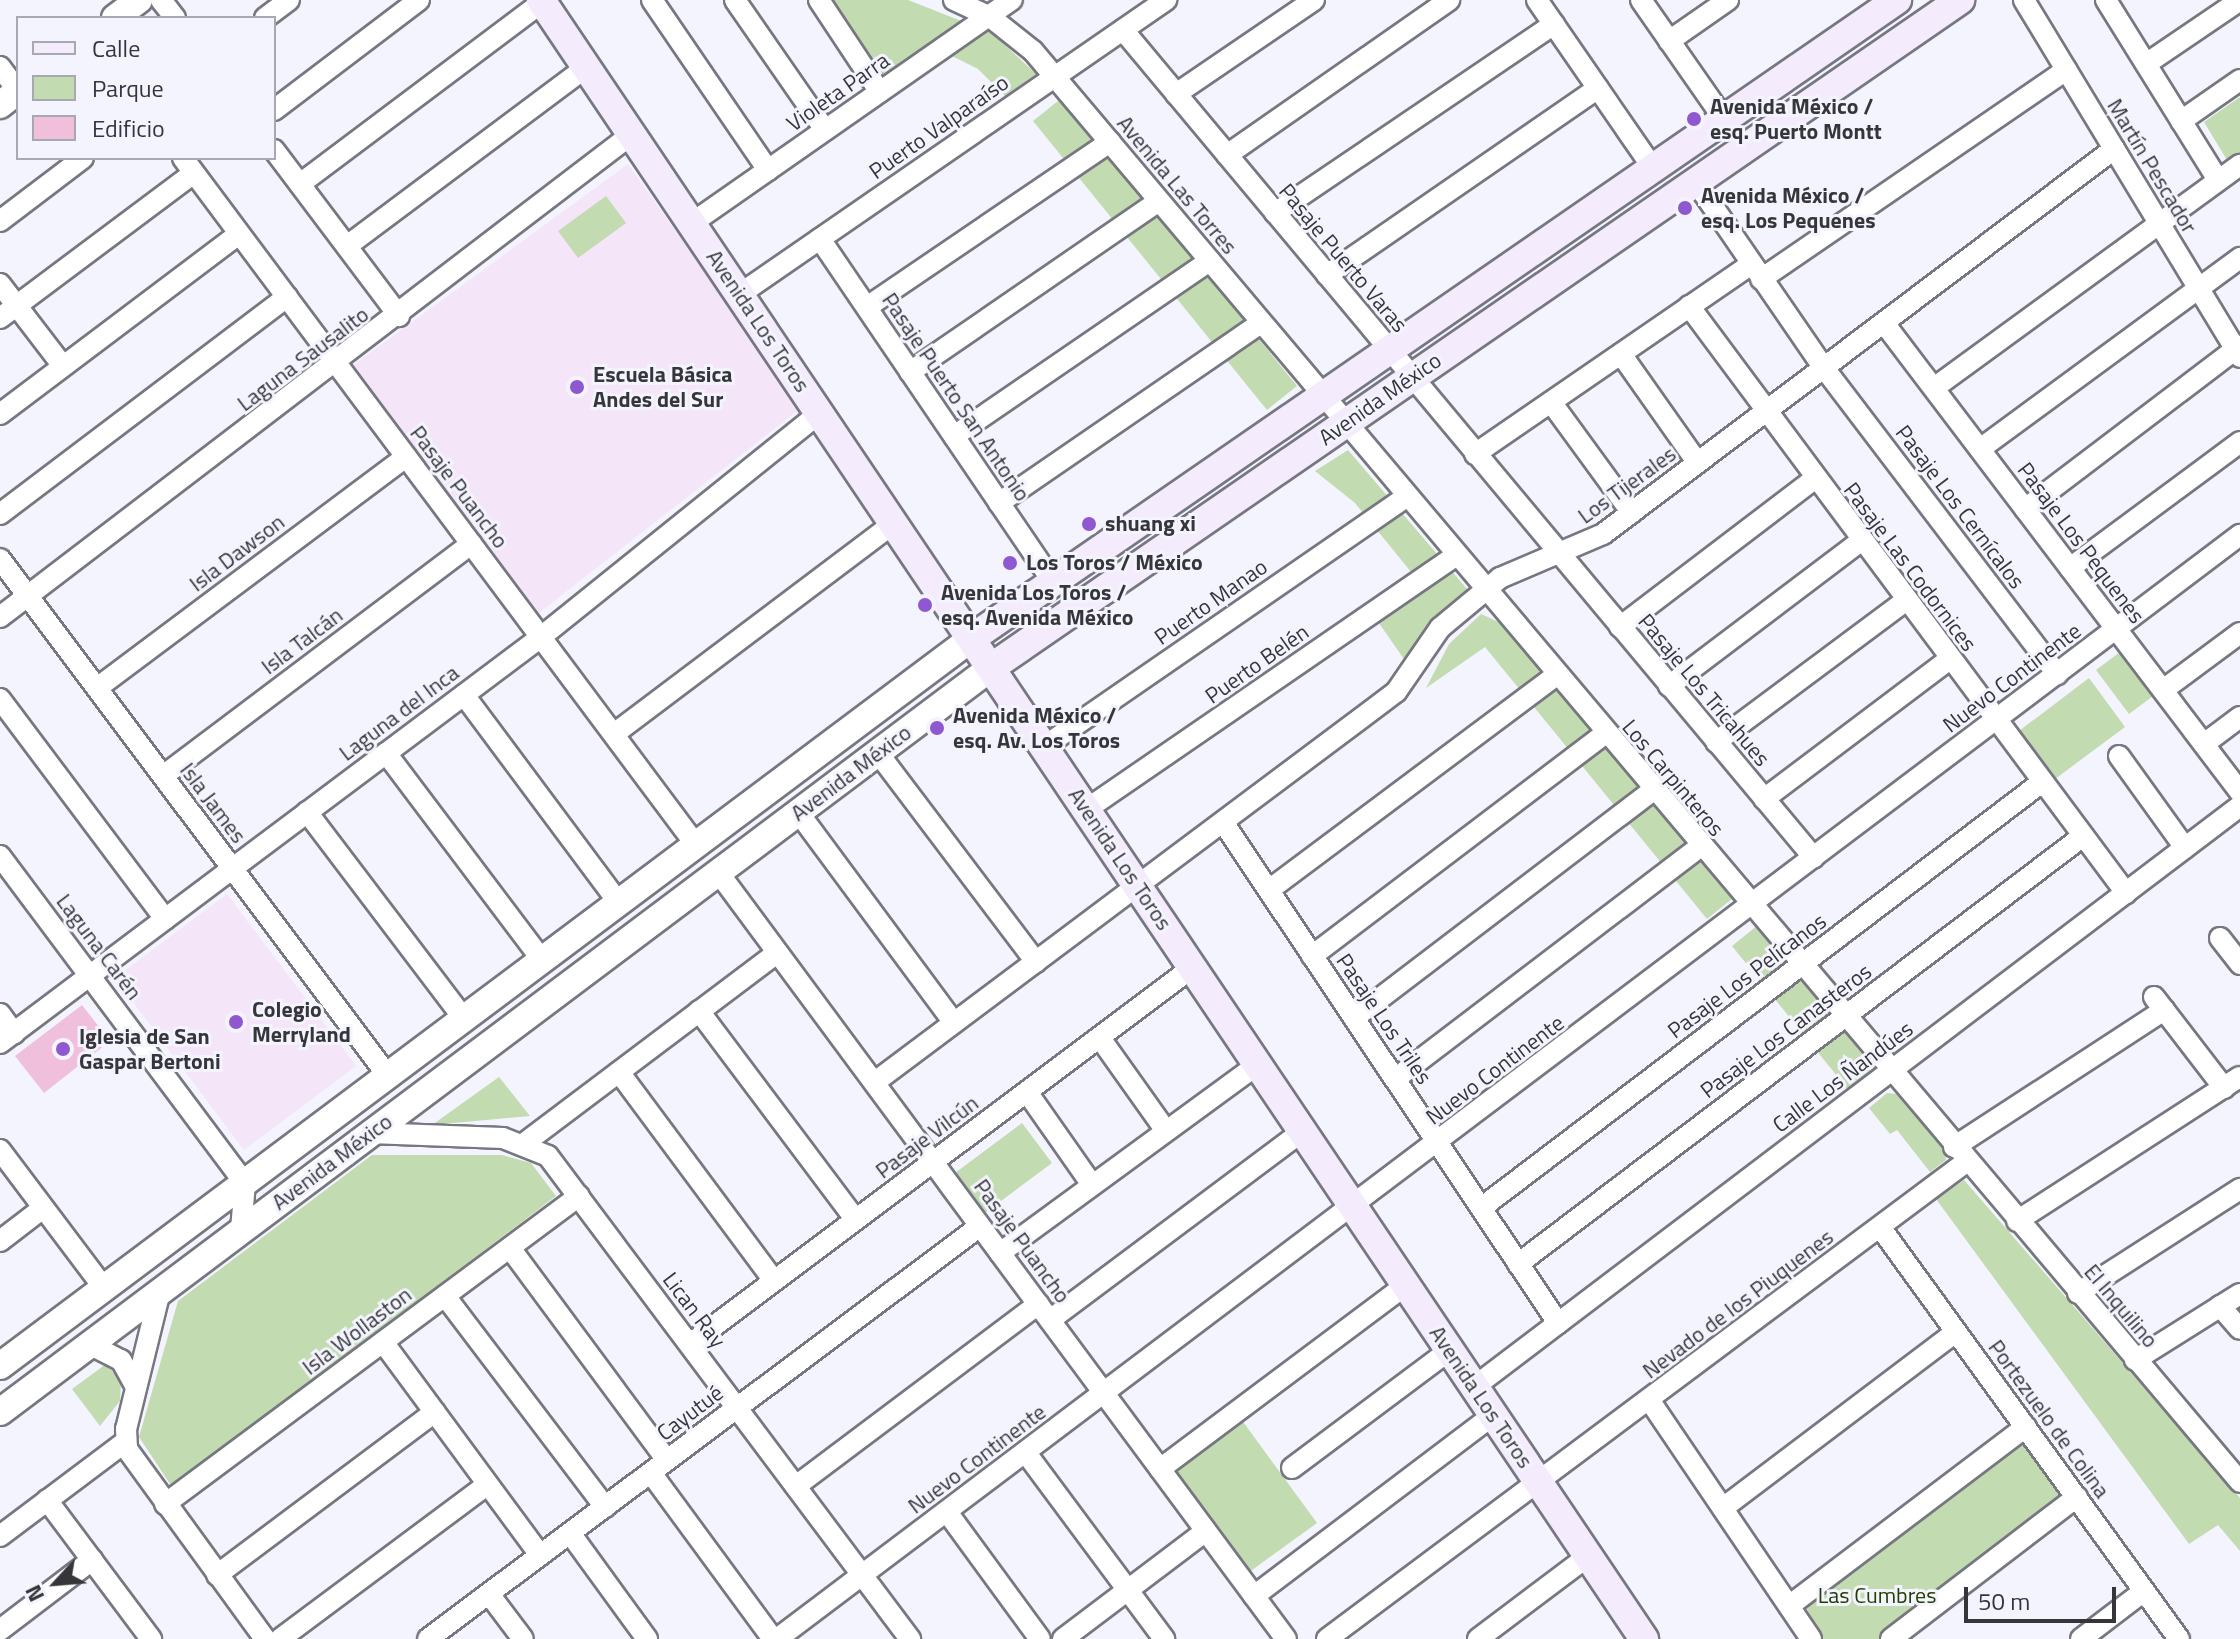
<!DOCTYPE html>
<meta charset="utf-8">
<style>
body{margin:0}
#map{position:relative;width:2240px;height:1639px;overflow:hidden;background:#f3f4fe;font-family:"Titillium Web",sans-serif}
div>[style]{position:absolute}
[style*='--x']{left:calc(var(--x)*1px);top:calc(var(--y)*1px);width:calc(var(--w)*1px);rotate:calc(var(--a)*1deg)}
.education>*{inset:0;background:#f4e5f8}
.green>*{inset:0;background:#c2dbb1}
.building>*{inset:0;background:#f0bfdb}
.roads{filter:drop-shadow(2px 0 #777781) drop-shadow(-2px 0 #777781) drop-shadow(0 2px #777781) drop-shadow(0 -2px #777781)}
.minor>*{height:20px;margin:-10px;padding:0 10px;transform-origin:10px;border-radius:10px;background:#fff}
.tertiary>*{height:26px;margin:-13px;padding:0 13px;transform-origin:13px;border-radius:13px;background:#fff}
.secondary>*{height:28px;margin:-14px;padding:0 14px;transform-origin:14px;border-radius:14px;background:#f4ecfc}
.dots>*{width:22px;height:22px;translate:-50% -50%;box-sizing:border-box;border:4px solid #f3f4fe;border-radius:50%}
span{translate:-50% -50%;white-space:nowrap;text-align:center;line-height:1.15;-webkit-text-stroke:6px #f3f4fe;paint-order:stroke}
.street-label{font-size:22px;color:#36363a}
.poi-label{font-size:22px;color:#36363a;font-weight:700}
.left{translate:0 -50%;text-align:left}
.park-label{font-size:22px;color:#214000}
.legend{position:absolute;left:16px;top:16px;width:260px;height:144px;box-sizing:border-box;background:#f3f4fe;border:2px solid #a7a8b0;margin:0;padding:10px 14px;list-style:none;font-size:24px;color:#36363a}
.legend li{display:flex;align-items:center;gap:16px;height:40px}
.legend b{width:40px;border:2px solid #a7a8b0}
.north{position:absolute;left:16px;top:1543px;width:80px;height:80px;-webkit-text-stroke:6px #f3f4fe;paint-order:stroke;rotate:244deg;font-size:22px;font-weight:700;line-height:32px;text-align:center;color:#36363a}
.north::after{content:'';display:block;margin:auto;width:28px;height:36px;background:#36363a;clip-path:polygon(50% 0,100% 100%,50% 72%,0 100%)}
.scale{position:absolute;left:1964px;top:1587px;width:152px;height:36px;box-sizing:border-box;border:4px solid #36363a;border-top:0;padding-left:10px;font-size:24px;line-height:28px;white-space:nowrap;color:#36363a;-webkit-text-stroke:6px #f3f4fe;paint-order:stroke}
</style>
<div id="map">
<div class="education">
<div style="clip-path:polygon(628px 164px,801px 408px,535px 616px,352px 366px)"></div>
<div style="clip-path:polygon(227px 894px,356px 1066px,244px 1150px,115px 978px)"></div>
</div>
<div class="green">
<div style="clip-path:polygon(829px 0,908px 0,964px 22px,883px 78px)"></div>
<div style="clip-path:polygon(988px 29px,1036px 74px,1005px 96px,978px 69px,950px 55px)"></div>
<div style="clip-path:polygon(1063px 97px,1297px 386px,1267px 410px,1033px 121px)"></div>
<div style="clip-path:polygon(2240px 97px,2240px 158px,2230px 165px,2204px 122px)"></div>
<div style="clip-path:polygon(606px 196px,626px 223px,578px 258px,558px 231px)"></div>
<div style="clip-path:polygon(1348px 450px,1467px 589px,1406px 662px,1374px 616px,1420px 583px,1355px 503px,1315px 471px)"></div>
<div style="clip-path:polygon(1481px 614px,1503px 624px,1733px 898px,1707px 919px,1485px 647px,1426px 688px,1449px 644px)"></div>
<div style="clip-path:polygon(2124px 649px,2157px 693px,2129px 714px,2096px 670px)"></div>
<div style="clip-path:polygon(2089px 678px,2125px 727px,2051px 782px,2015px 734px)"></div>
<div style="clip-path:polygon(1758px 925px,1876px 1071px,1850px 1092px,1732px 946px)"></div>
<div style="clip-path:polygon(499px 1077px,530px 1116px,432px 1125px)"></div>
<div style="clip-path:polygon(1887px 1093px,1896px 1094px,1945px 1151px,1946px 1160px,1930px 1172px,1897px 1130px,1890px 1134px,1869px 1108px)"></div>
<div style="clip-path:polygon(1022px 1123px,1052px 1163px,985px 1213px,955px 1173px)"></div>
<div style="clip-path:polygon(372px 1155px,502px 1155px,531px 1163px,556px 1196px,172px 1487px,139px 1437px,178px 1301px)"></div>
<div style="clip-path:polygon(1964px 1180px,2240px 1498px,2240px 1551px,2218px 1525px,2189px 1544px,1936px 1199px)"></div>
<div style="clip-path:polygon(106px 1364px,121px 1381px,120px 1401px,100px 1426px,72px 1389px)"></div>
<div style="clip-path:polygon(1241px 1419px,1317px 1523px,1248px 1573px,1172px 1469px)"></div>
<div style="clip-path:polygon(2024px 1444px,2060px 1492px,2059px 1503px,1880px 1639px,1822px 1639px,1805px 1605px)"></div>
</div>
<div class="building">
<div style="clip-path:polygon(82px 1005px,110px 1041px,44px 1093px,15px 1056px)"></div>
</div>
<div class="roads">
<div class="minor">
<div style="--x:161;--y:0;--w:23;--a:52"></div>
<div style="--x:652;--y:0;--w:206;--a:55.7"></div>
<div style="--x:735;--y:0;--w:158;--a:55.3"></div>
<div style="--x:819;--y:0;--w:110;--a:56.5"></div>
<div style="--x:954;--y:0;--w:38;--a:25"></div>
<div style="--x:989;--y:16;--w:56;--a:38.5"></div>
<div style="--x:1033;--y:51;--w:1872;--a:49.85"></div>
<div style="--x:1537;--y:0;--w:204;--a:55.4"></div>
<div style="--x:1641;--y:0;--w:145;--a:55.1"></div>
<div style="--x:2024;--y:0;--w:417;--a:58.8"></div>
<div style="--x:2106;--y:0;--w:212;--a:58.1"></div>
<div style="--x:265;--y:18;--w:30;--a:-37"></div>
<div style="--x:1123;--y:30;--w:1078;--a:50.15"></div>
<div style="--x:1669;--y:41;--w:72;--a:-34.8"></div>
<div style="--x:2146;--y:64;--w:114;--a:-34.2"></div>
<div style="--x:0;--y:67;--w:30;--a:53"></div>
<div style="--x:1176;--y:94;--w:167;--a:-34.3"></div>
<div style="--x:274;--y:110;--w:182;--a:-37.2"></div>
<div style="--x:2181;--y:121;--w:72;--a:-34.8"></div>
<div style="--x:274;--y:150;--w:208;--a:53"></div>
<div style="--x:1227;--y:155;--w:271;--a:-34.9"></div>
<div style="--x:183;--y:158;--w:857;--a:53.25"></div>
<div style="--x:1696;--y:182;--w:226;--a:55.5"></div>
<div style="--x:1824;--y:368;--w:385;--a:52.7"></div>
<div style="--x:300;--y:184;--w:303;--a:-36.9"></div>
<div style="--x:1275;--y:213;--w:337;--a:-34.1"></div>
<div style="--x:0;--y:221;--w:104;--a:-37.2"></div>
<div style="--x:692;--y:223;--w:390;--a:-34.9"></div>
<div style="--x:820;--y:239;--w:415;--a:55.8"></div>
<div style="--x:347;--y:246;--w:299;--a:-36.8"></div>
<div style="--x:1327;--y:275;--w:329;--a:-34.6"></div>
<div style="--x:1761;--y:279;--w:370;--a:-34.4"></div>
<div style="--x:0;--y:284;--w:103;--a:52.5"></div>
<div style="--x:740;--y:294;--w:518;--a:-34.61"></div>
<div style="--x:1689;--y:306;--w:732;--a:53.33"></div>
<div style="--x:867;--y:307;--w:294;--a:-34.2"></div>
<div style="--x:0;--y:318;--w:242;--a:-36.8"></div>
<div style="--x:1884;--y:323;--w:589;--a:52.8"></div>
<div style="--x:1621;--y:354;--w:133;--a:54.8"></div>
<div style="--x:910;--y:372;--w:302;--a:-34.5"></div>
<div style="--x:1934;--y:388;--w:379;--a:-36.1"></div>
<div style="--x:1551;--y:402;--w:137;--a:53.9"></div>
<div style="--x:0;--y:414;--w:299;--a:-37"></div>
<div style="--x:954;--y:436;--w:310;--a:-34.4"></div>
<div style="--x:1980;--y:449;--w:323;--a:-36.3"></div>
<div style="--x:1475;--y:454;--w:335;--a:-34.5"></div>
<div style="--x:999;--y:503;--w:318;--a:-34.5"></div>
<div style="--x:2025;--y:509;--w:270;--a:-37.2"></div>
<div style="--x:0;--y:514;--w:360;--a:-37.1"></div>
<div style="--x:0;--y:559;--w:646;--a:53.11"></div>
<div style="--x:2070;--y:568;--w:212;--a:-36.5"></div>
<div style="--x:0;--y:617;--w:795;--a:-37.39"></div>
<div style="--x:1620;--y:627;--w:244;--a:-37.3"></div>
<div style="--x:1669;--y:686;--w:241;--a:-37.1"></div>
<div style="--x:97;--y:688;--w:386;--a:-36.8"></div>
<div style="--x:2163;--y:690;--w:96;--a:-36.5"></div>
<div style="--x:464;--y:695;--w:259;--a:53.3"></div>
<div style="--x:0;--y:699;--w:275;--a:53.1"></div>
<div style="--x:614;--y:734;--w:351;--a:-37"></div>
<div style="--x:1716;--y:742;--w:236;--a:-36.7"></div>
<div style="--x:2204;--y:744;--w:45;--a:-36.9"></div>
<div style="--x:1045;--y:746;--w:436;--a:-34.6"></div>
<div style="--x:386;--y:753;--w:259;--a:53"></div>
<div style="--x:878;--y:753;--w:262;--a:52.9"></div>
<div style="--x:2119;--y:756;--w:113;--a:54.3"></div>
<div style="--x:163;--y:776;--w:386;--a:-37"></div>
<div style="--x:1764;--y:799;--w:233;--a:-37"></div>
<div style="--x:1087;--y:809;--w:445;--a:-34.5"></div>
<div style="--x:307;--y:812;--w:260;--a:52.8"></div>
<div style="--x:798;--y:812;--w:262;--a:53.5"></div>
<div style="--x:1223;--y:822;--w:603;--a:56.23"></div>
<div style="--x:0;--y:856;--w:409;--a:53.2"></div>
<div style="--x:245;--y:1183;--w:47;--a:94.9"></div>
<div style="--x:718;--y:872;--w:954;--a:53.48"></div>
<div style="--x:1269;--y:890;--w:357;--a:-36.8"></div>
<div style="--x:2220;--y:938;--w:33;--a:52"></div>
<div style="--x:1312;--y:956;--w:367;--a:-37.2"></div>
<div style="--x:2154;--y:997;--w:115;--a:52.4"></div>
<div style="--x:699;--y:1011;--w:261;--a:53.1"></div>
<div style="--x:0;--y:1014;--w:24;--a:54"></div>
<div style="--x:1354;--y:1018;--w:375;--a:-37.3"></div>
<div style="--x:1100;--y:1038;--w:114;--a:54.6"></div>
<div style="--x:0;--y:1043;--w:676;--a:-36.89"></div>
<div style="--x:541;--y:637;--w:358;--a:-38.8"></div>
<div style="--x:619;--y:1072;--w:260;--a:53.4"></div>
<div style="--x:1395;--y:1079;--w:382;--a:-37.3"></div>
<div style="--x:875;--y:1082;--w:651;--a:-36.82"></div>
<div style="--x:1396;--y:692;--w:78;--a:-55.5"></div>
<div style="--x:1440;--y:628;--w:78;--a:-39.8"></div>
<div style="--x:1500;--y:578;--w:112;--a:-23.1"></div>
<div style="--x:1603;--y:534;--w:640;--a:-37"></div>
<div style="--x:1027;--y:1092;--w:113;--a:55"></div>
<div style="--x:370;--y:1133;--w:133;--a:2.2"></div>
<div style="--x:503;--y:1138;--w:48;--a:21.8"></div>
<div style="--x:548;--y:1156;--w:604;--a:53.15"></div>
<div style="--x:526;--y:1142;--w:314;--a:-37"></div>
<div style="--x:1954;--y:1147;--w:251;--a:-33.1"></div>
<div style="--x:0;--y:1150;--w:173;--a:53"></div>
<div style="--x:1481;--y:1208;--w:704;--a:-37.21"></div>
<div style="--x:2017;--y:1221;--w:265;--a:-32.9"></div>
<div style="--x:1880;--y:1227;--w:509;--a:54.03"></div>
<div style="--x:0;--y:1241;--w:54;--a:-37.5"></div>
<div style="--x:510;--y:1248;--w:264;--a:53.5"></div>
<div style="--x:1000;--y:1253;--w:320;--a:-36.2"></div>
<div style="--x:1518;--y:1264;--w:709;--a:-37.14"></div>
<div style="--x:160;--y:1291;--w:142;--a:103.8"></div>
<div style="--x:126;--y:1429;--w:20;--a:87"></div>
<div style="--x:127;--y:1449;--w:235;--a:54"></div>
<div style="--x:2078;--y:1293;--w:193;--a:-32.7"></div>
<div style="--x:445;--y:1296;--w:265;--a:52.8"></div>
<div style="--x:2220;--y:1306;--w:30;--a:49"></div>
<div style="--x:1050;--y:1320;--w:316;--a:-36.8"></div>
<div style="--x:383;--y:1342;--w:265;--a:53.6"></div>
<div style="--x:89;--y:1344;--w:36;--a:27"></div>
<div style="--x:121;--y:1360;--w:31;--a:61"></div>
<div style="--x:690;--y:1344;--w:629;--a:-36.85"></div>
<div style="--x:2135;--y:1360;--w:124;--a:-32.2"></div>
<div style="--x:1474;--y:1387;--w:961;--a:-37.18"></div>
<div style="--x:1650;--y:1401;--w:287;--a:55.9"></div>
<div style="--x:1026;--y:1453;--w:232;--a:53.4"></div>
<div style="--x:1292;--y:1468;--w:197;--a:-36.8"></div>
<div style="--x:1160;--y:1469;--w:307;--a:-36.8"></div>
<div style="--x:651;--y:1473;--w:206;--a:53.7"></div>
<div style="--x:796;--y:1486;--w:303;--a:-36.9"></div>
<div style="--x:47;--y:1500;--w:174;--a:53.2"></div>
<div style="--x:165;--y:1504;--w:516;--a:-36.65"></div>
<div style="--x:1723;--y:1508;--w:292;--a:-37.1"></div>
<div style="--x:947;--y:1512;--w:157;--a:53.8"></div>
<div style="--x:570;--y:1533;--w:131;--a:54"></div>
<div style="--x:0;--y:1536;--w:156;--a:-36.9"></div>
<div style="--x:217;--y:1575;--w:272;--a:-36.8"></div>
<div style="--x:489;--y:1594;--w:56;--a:52.9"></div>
<div style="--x:1254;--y:1596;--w:300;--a:-37.1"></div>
<div style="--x:1789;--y:1606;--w:297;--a:-37.1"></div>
<div style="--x:0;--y:1630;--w:116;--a:-37.3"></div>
<div style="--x:280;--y:1639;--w:259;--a:-36.7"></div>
<div style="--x:428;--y:1639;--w:689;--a:-36.8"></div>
<div style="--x:777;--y:1639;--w:1833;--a:-37.04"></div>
<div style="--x:1063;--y:1639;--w:179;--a:-37.1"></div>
<div style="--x:1327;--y:1639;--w:797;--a:-36.74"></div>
<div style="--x:1478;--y:1639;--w:138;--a:-37"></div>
<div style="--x:1891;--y:1639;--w:234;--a:-37.4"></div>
<div style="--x:2081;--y:1639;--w:79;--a:-37.3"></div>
</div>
<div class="tertiary">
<div style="--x:115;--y:18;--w:30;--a:-37"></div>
<div style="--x:0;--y:105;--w:23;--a:-38"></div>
<div style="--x:0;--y:1366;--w:1214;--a:-36.83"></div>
<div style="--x:0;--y:1412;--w:1241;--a:-36.91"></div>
</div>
<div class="secondary">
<div style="--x:541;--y:0;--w:1976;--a:56.06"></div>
<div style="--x:972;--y:638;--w:1124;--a:-34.6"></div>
<div style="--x:992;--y:667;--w:1176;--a:-34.57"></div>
</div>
</div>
<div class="dots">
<div style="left:1694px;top:119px;background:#8f58d0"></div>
<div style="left:1685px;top:208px;background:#8f58d0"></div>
<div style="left:577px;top:387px;background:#8f58d0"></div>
<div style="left:1089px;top:524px;background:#8f58d0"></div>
<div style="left:1010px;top:563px;background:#8f58d0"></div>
<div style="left:925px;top:605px;background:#8f58d0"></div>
<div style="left:937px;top:728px;background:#8f58d0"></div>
<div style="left:236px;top:1022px;background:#8f58d0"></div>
<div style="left:63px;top:1049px;background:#8f58d0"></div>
</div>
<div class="street-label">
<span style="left:838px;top:92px;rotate:-35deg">Violeta Parra</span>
<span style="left:939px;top:127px;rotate:-35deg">Puerto Valparaíso</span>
<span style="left:2152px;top:166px;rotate:59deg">Martín Pescador</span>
<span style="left:1177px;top:185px;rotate:50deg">Avenida Las Torres</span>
<span style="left:1343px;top:258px;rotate:50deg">Pasaje Puerto Varas</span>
<span style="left:758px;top:321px;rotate:56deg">Avenida Los Toros</span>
<span style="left:303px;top:359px;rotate:-37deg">Laguna Sausalito</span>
<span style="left:956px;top:397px;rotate:56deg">Pasaje Puerto San Antonio</span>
<span style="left:1380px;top:399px;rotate:-35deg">Avenida México</span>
<span style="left:1627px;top:485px;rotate:-36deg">Los Tijerales</span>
<span style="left:459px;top:487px;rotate:53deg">Pasaje Puancho</span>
<span style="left:1960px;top:507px;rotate:53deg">Pasaje Los Cernícalos</span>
<span style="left:2081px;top:543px;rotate:53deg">Pasaje Los Pequenes</span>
<span style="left:237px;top:553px;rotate:-37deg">Isla Dawson</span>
<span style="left:1910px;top:567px;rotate:53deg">Pasaje Las Codornices</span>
<span style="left:1211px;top:602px;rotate:-35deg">Puerto Manao</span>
<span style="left:302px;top:641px;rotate:-37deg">Isla Talcán</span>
<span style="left:1257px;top:664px;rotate:-35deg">Puerto Belén</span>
<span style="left:2012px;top:678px;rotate:-37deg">Nuevo Continente</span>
<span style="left:1704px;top:690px;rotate:50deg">Pasaje Los Tricahues</span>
<span style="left:399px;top:713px;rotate:-37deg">Laguna del Inca</span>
<span style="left:851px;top:773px;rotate:-37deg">Avenida México</span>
<span style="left:1673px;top:778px;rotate:50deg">Los Carpinteros</span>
<span style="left:213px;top:803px;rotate:53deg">Isla James</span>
<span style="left:1120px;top:859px;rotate:56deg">Avenida Los Toros</span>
<span style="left:99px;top:947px;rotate:53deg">Laguna Carén</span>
<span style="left:1747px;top:976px;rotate:-37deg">Pasaje Los Pelícanos</span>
<span style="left:1384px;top:1019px;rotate:56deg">Pasaje Los Triles</span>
<span style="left:1786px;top:1031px;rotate:-37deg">Pasaje Los Canasteros</span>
<span style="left:1495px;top:1070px;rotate:-37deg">Nuevo Continente</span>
<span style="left:1843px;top:1077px;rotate:-37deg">Calle Los Ñandúes</span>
<span style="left:927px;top:1137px;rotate:-37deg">Pasaje Vilcún</span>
<span style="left:332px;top:1162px;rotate:-37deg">Avenida México</span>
<span style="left:1022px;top:1241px;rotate:54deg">Pasaje Puancho</span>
<span style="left:1738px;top:1304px;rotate:-37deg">Nevado de los Piuquenes</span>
<span style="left:2121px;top:1306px;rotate:50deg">El Inquilino</span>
<span style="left:694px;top:1310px;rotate:53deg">Lican Ray</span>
<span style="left:357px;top:1331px;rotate:-37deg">Isla Wollaston</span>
<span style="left:1481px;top:1397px;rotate:56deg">Avenida Los Toros</span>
<span style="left:690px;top:1413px;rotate:-37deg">Cayutué</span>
<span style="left:2049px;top:1419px;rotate:54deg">Portezuelo de Colina</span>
<span style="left:977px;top:1459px;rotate:-37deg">Nuevo Continente</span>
</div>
<div class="poi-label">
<span class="left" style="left:1710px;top:119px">Avenida México /<br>esq. Puerto Montt</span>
<span class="left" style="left:1701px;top:208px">Avenida México /<br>esq. Los Pequenes</span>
<span class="left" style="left:593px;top:387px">Escuela Básica<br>Andes del Sur</span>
<span class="left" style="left:1105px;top:524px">shuang xi</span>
<span class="left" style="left:1026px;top:563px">Los Toros / México</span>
<span class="left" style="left:941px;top:605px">Avenida Los Toros /<br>esq. Avenida México</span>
<span class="left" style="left:953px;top:728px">Avenida México /<br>esq. Av. Los Toros</span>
<span class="left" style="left:252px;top:1022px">Colegio<br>Merryland</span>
<span class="left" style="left:79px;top:1049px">Iglesia de San<br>Gaspar Bertoni</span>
</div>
<div class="park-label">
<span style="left:1877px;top:1596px">Las Cumbres</span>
</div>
<ul class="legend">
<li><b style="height:10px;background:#f4ecfc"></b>Calle</li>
<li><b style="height:22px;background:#c2dbb1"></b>Parque</li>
<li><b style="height:22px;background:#f0bfdb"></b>Edificio</li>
</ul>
<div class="north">N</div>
<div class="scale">50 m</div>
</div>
